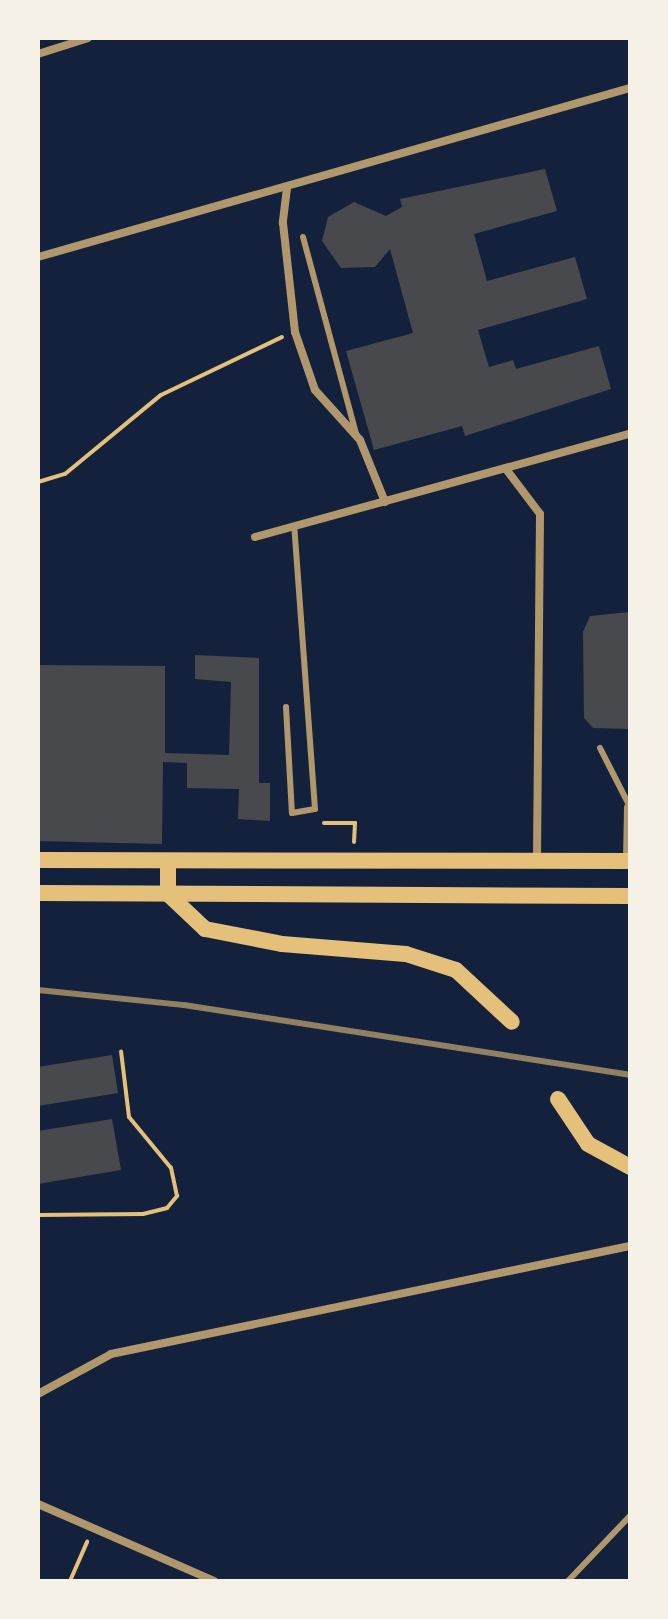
<!DOCTYPE html>
<style>
body{margin:0}
#map{position:relative;width:668px;height:1619px;overflow:hidden;background:#14213d;font-family:"IBM Plex Serif",serif}
div>[style]{position:absolute}
[style*='--x']{left:calc(var(--x)*1px);top:calc(var(--y)*1px);width:calc(var(--w)*1px);rotate:calc(var(--a)*1deg)}
.building>*{inset:0;background:#48494c}
.path>*{height:4px;margin:-2px;padding:0 2px;transform-origin:2px;border-radius:2px;background:#e5c07b}
.service>*{height:6px;margin:-3px;padding:0 3px;transform-origin:3px;border-radius:3px;background:#b1986c}
.minor>*{height:8px;margin:-4px;padding:0 4px;transform-origin:4px;border-radius:4px;background:#b1986c}
.secondary>*{height:16px;margin:-8px;padding:0 8px;transform-origin:8px;border-radius:8px;background:#e5c07b}
.rail>*{height:6px;margin:-3px;padding:0 3px;transform-origin:3px;border-radius:3px;background:#918062}
span{translate:-50% -50%;white-space:nowrap;text-align:center;line-height:1.15;-webkit-text-stroke:8px #f6f1e7;paint-order:stroke}
.frame{position:absolute;inset:0;border:40px solid #f6f1e7;pointer-events:none}
</style>
<div id="map">
<div class="building">
<div style="clip-path:polygon(545px 169px,557px 211px,474px 234px,487px 281px,575px 257px,587px 299px,478px 330px,489px 367px,513px 360px,516px 369px,599px 346px,611px 389px,465px 436px,462px 426px,374px 450px,346px 351px,413px 333px,390px 249px,375px 267px,341px 268px,322px 241px,328px 217px,354px 202px,386px 216px,402px 207px,400px 199px)"></div>
<div style="clip-path:polygon(630px 612px,630px 729px,593px 728px,584px 718px,583px 632px,590px 616px)"></div>
<div style="clip-path:polygon(195px 655px,259px 658px,259px 783px,270px 783px,270px 821px,238px 819px,239px 789px,187px 788px,187px 763px,163px 762px,162px 844px,38px 841px,38px 665px,165px 666px,165px 753px,229px 755px,231px 682px,195px 679px)"></div>
<div style="clip-path:polygon(112px 1055px,118px 1093px,38px 1106px,38px 1067px)"></div>
<div style="clip-path:polygon(112px 1119px,121px 1170px,38px 1184px,38px 1131px)"></div>
</div>
<div class="path">
<div style="--x:38;--y:482;--w:28;--a:-17"></div>
<div style="--x:65;--y:474;--w:124;--a:-39.5"></div>
<div style="--x:161;--y:395;--w:134;--a:-25.6"></div>
<div style="--x:324;--y:823;--w:31;--a:0"></div>
<div style="--x:355;--y:823;--w:19;--a:93"></div>
<div style="--x:38;--y:1215;--w:105;--a:-0.5"></div>
<div style="--x:143;--y:1214;--w:25;--a:-14"></div>
<div style="--x:167;--y:1208;--w:16;--a:-50"></div>
<div style="--x:177;--y:1196;--w:29;--a:-102"></div>
<div style="--x:171;--y:1168;--w:66;--a:-129.5"></div>
<div style="--x:129;--y:1117;--w:66;--a:-96.9"></div>
<div style="--x:70;--y:1581;--w:43;--a:-66.4"></div>
</div>
<div class="service">
<div style="--x:303;--y:237;--w:204;--a:74.9"></div>
<div style="--x:286;--y:707;--w:106;--a:86.8"></div>
<div style="--x:292;--y:813;--w:23;--a:-10"></div>
<div style="--x:315;--y:809;--w:284;--a:-94.2"></div>
<div style="--x:600;--y:748;--w:66;--a:63"></div>
<div style="--x:626;--y:861;--w:54;--a:-88.9"></div>
<div style="--x:568;--y:1581;--w:90;--a:-46.4"></div>
</div>
<div class="minor">
<div style="--x:38;--y:54;--w:52;--a:-17.7"></div>
<div style="--x:287;--y:188;--w:35;--a:97"></div>
<div style="--x:283;--y:223;--w:110;--a:83.7"></div>
<div style="--x:295;--y:332;--w:61;--a:71"></div>
<div style="--x:315;--y:390;--w:67;--a:48"></div>
<div style="--x:360;--y:440;--w:67;--a:68"></div>
<div style="--x:38;--y:257;--w:616;--a:-15.93"></div>
<div style="--x:506;--y:469;--w:56;--a:52.9"></div>
<div style="--x:540;--y:514;--w:346;--a:90.5"></div>
<div style="--x:255;--y:537;--w:389;--a:-15.4"></div>
<div style="--x:38;--y:1394;--w:83;--a:-28.7"></div>
<div style="--x:111;--y:1354;--w:530;--a:-11.76"></div>
<div style="--x:38;--y:1504;--w:192;--a:23.6"></div>
</div>
<div class="secondary">
<div style="--x:38;--y:860;--w:592;--a:0.1"></div>
<div style="--x:168;--y:861;--w:33;--a:90"></div>
<div style="--x:168;--y:894;--w:51;--a:43.4"></div>
<div style="--x:205;--y:929;--w:78;--a:11"></div>
<div style="--x:282;--y:944;--w:124;--a:4.6"></div>
<div style="--x:406;--y:954;--w:52;--a:17.7"></div>
<div style="--x:456;--y:970;--w:76;--a:42.9"></div>
<div style="--x:38;--y:893;--w:592;--a:0.29"></div>
<div style="--x:558;--y:1099;--w:54;--a:56.3"></div>
<div style="--x:588;--y:1144;--w:48;--a:28.7"></div>
</div>
<div class="rail">
<div style="--x:38;--y:990;--w:147;--a:5.9"></div>
<div style="--x:184;--y:1005;--w:451;--a:8.9"></div>
</div>
<div class="frame"></div>
</div>
